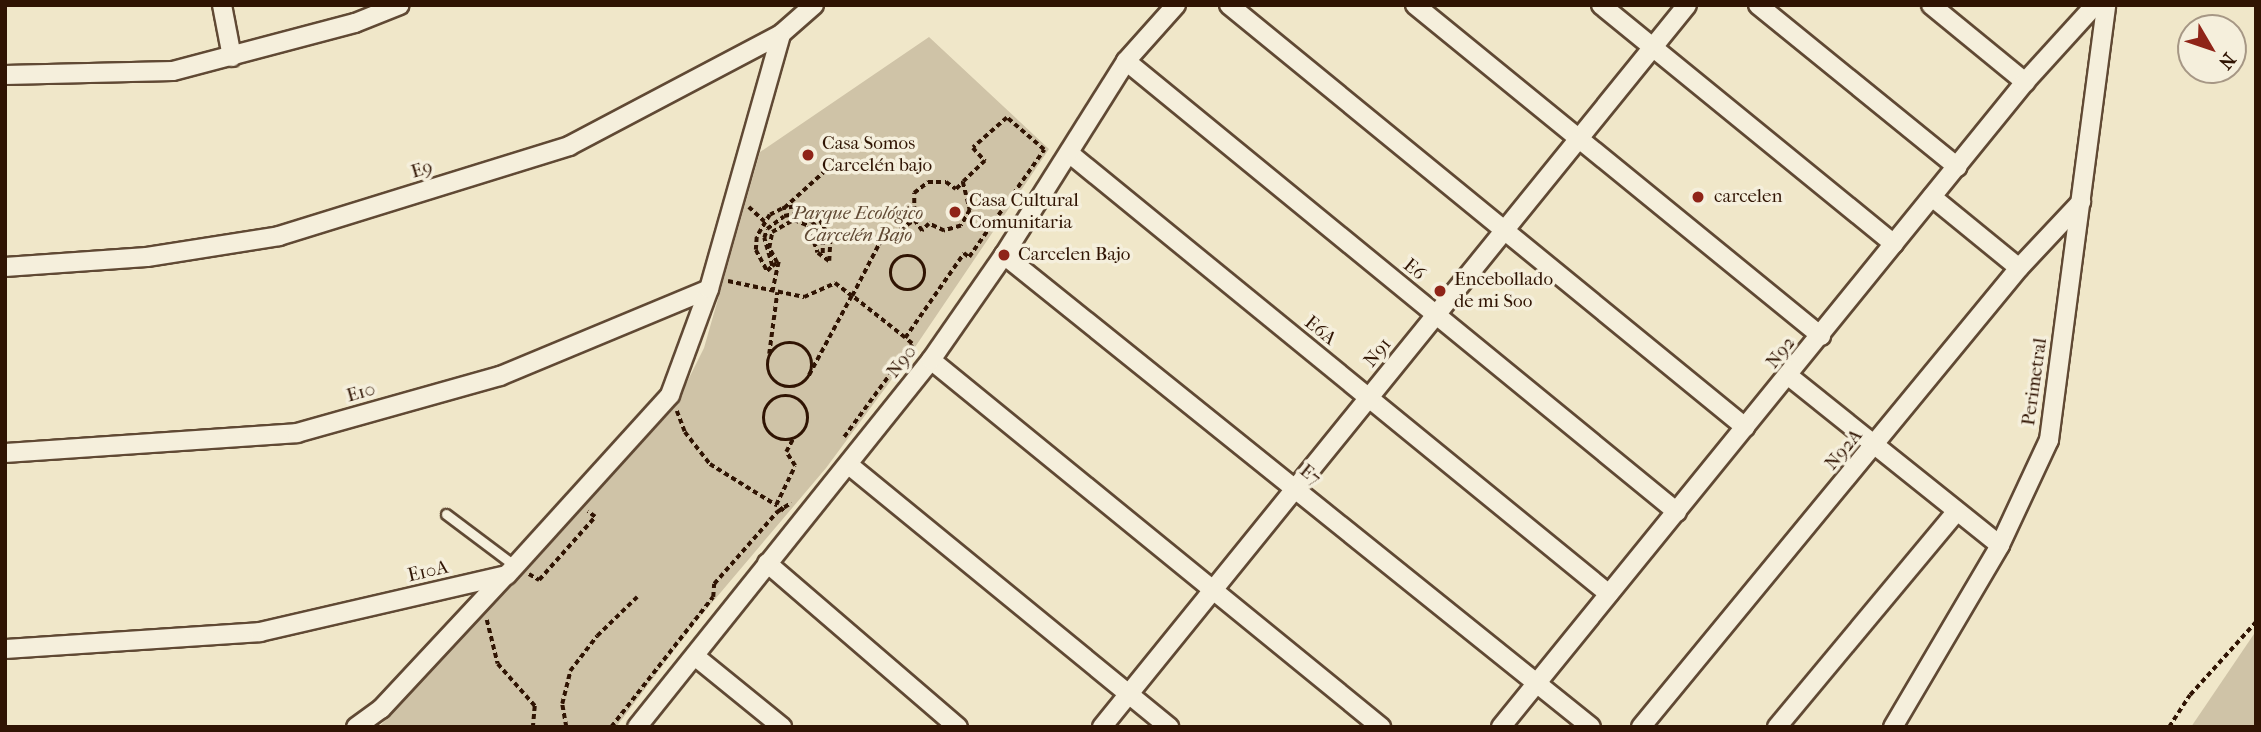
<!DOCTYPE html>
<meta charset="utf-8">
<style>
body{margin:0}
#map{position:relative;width:2261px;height:732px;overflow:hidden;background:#f0e7c9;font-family:"IM FELL French Canon",serif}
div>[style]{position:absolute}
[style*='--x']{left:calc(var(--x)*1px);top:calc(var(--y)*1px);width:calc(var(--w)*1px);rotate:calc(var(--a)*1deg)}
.green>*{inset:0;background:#cfc3a7}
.path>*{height:3.5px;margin-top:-1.75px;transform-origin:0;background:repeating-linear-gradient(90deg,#301403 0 5px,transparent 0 8.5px)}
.path>.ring{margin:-1.75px;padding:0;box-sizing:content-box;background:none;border:3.5px solid #301403;border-radius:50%}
.roads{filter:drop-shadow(2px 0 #604934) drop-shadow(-2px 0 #604934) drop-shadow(0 2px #604934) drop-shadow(0 -2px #604934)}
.service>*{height:9px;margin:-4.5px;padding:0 4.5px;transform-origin:4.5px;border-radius:4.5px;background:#f5efdc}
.minor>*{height:18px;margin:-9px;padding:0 9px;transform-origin:9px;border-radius:9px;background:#f5efdc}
.dots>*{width:19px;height:19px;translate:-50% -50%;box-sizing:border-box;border:4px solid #f5efdc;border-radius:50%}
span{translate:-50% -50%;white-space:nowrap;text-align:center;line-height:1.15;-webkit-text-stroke:7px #f5efdc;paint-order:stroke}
.poi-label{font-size:19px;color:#301403}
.left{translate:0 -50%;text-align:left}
.street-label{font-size:19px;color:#301403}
.park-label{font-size:19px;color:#604934;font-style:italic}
.frame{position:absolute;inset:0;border:7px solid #301403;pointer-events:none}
.north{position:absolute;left:2177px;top:14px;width:70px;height:70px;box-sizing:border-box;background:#f5efdc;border:2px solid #a69785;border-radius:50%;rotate:129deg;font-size:19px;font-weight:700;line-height:28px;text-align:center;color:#301403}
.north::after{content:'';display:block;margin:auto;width:24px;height:32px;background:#8f2418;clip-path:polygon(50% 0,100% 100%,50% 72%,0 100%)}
</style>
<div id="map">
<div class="green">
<div style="clip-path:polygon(929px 37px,1049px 149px,909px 356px,826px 468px,699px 618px,616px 727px,379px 727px,674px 408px,704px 348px,760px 152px)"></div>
<div style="clip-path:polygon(2256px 631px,2256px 727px,2191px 727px)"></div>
</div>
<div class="path">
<div style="--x:928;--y:182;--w:18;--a:0"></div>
<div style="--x:946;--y:182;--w:12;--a:35"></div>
<div style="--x:956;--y:189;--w:10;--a:-45"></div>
<div style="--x:963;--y:182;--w:29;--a:76"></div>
<div style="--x:970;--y:210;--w:18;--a:119"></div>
<div style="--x:961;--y:226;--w:18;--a:164"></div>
<div style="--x:944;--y:231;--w:17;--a:-155"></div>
<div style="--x:929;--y:224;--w:10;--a:135"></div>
<div style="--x:922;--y:231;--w:14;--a:-126"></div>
<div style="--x:914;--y:220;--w:27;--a:-90"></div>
<div style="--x:914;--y:193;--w:18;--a:-38"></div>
<div style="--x:749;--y:207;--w:21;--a:43"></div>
<div style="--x:784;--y:208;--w:58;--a:-42.2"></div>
<div class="ring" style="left:891px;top:256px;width:30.5px;height:30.5px"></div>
<div style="--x:772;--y:266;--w:6;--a:-31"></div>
<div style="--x:777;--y:263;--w:17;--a:-118"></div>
<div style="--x:769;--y:248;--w:16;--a:-79"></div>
<div style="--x:772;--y:232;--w:25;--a:-29"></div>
<div style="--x:794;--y:220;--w:16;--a:22"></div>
<div style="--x:809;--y:226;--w:28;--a:72"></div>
<div style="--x:818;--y:253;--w:14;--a:36"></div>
<div style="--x:829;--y:261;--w:22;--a:-87"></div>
<div style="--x:830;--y:239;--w:25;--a:-119"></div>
<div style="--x:818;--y:217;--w:26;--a:-157"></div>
<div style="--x:794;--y:207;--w:12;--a:171"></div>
<div style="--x:782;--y:209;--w:13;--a:153"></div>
<div style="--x:770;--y:215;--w:26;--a:121"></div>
<div style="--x:757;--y:237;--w:13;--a:94"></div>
<div style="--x:756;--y:250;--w:24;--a:62"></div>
<div style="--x:767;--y:271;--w:7;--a:-45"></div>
<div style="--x:772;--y:266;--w:29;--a:-106"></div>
<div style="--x:764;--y:238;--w:9;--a:-72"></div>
<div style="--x:767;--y:229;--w:21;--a:-37"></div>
<div style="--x:784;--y:216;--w:10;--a:-11"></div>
<div style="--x:794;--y:214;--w:21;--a:23"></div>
<div style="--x:813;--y:222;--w:21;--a:61"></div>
<div style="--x:823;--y:240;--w:16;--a:90"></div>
<div style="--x:728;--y:281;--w:78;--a:11.9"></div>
<div style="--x:804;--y:297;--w:34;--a:-24"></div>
<div style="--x:835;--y:283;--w:21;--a:37"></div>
<div style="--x:852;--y:296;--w:91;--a:118.3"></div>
<div style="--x:772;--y:292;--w:33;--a:-78"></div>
<div style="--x:905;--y:338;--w:68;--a:-141.6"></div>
<div style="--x:852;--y:296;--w:59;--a:-62.6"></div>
<div style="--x:879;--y:244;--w:42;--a:-34.4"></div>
<div class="ring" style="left:768px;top:343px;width:40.5px;height:40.5px"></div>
<div style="--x:769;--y:354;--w:62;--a:-82.5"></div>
<div class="ring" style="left:764px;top:396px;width:40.5px;height:40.5px"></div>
<div style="--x:677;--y:411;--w:22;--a:69"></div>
<div style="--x:685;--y:432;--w:41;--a:52"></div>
<div style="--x:710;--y:464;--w:78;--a:31.8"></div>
<div style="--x:844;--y:437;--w:115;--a:-53.8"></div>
<div style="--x:912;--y:344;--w:9;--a:-139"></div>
<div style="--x:905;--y:338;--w:103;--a:-55.2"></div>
<div style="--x:964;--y:253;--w:6;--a:39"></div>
<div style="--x:969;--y:257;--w:131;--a:-55"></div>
<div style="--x:1044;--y:150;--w:49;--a:-139.1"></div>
<div style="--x:1007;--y:118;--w:45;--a:138.6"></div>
<div style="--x:973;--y:148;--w:18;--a:47"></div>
<div style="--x:985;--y:161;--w:30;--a:136"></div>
<div style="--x:784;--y:511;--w:10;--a:-143"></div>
<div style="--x:776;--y:505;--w:43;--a:-64"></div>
<div style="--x:795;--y:466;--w:17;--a:-123"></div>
<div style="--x:786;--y:452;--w:15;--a:-62"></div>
<div style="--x:529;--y:574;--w:12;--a:31"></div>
<div style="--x:539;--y:580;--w:84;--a:-48.4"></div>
<div style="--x:595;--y:517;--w:9;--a:-144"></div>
<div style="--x:487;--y:620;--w:45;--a:76"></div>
<div style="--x:498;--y:664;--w:56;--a:48.6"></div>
<div style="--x:535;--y:706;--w:21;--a:95"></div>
<div style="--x:566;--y:727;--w:23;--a:-100"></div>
<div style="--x:562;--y:704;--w:34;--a:-76"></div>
<div style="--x:570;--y:671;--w:44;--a:-52.4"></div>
<div style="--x:597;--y:636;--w:56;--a:-44.3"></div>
<div style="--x:611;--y:727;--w:165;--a:-51.9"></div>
<div style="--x:713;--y:597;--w:13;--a:-86"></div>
<div style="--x:714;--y:584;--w:96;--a:-48.8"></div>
<div style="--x:777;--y:512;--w:17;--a:-33"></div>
<div style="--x:2169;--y:727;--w:38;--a:-57"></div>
<div style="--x:2190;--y:695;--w:98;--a:-47.9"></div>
</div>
<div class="roads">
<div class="service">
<div style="--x:446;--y:514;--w:86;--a:37"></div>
</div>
<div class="minor">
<div style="--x:222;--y:5;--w:53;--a:79.1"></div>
<div style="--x:1229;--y:5;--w:667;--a:39.28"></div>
<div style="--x:1415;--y:5;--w:524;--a:39.19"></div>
<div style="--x:1601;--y:5;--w:378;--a:39.2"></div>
<div style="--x:1758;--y:5;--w:257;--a:39.1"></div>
<div style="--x:1931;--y:5;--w:122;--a:39.3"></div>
<div style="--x:1126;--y:61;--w:712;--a:39.3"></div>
<div style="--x:5;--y:75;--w:168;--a:-1.4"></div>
<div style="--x:173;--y:71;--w:188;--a:-14.8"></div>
<div style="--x:355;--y:23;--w:48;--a:-21.8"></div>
<div style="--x:1069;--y:153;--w:697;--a:39.24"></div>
<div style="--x:1932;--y:197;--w:112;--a:39.2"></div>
<div style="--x:1004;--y:255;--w:753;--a:38.8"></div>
<div style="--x:5;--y:267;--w:142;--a:-4"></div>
<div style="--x:147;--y:257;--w:134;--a:-9"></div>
<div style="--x:279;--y:236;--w:304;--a:-17.2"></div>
<div style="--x:569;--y:146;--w:240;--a:-27.8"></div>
<div style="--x:781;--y:34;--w:44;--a:-41.3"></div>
<div style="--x:931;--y:360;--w:581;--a:39.2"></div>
<div style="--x:1790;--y:377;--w:269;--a:38.7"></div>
<div style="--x:5;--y:453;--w:293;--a:-3.9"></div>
<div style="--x:297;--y:433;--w:211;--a:-15.7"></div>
<div style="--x:500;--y:376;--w:226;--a:-22.6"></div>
<div style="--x:849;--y:465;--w:414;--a:39.3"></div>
<div style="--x:767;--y:563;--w:252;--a:40.7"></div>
<div style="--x:5;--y:649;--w:256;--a:-3.8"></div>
<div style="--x:260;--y:632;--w:253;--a:-13"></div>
<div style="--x:507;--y:575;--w:243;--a:-47.8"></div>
<div style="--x:670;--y:395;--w:113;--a:-69.8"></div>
<div style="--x:709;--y:289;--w:265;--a:-74.2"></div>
<div style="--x:696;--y:657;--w:111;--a:39.1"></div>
<div style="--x:356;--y:727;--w:31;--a:-36"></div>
<div style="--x:381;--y:709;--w:183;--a:-47"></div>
<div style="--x:637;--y:727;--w:470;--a:-51.3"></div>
<div style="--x:931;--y:360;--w:128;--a:-55.2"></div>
<div style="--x:1004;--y:255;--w:229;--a:-57.8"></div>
<div style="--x:1126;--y:61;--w:75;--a:-48.2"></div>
<div style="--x:1102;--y:727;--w:929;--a:-50.98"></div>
<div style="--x:1501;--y:727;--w:831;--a:-50.91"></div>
<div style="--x:2025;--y:82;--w:104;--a:-47.7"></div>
<div style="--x:1641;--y:727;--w:595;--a:-50.53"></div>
<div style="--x:2019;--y:268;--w:91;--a:-46.8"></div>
<div style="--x:1777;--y:727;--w:280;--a:-50.2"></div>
<div style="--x:1893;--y:727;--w:211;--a:-59.5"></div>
<div style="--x:2000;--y:545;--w:116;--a:-65"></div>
<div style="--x:2049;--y:440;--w:439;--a:-82.5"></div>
</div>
</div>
<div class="dots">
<div style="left:808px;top:155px;background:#8f2418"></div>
<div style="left:1698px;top:197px;background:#8f2418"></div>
<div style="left:955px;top:212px;background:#8f2418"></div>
<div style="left:1004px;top:255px;background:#8f2418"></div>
<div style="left:1440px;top:291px;background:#8f2418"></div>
</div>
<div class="poi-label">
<span class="left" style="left:822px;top:155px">Casa Somos<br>Carcelén bajo</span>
<span class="left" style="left:1714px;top:197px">carcelen</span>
<span class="left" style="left:969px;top:212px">Casa Cultural<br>Comunitaria</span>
<span class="left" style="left:1018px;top:255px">Carcelen Bajo</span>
<span class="left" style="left:1454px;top:291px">Encebollado<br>de mi Soo</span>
</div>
<div class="street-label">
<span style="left:422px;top:170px;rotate:-17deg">E9</span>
<span style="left:1414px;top:270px;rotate:39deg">E6</span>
<span style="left:1320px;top:331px;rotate:39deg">E6A</span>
<span style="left:1378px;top:353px;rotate:-51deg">N91</span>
<span style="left:1781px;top:353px;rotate:-52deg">N92</span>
<span style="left:902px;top:362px;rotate:-52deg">N90</span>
<span style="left:2035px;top:382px;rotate:-82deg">Perimetral</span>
<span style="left:361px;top:393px;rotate:-16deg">E10</span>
<span style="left:1844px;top:450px;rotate:-50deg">N92A</span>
<span style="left:1310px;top:475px;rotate:39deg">E7</span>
<span style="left:428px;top:572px;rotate:-13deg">E10A</span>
</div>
<div class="park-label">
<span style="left:858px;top:225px">Parque Ecológico<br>Carcelén Bajo</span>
</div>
<div class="frame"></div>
<div class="north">N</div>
</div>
